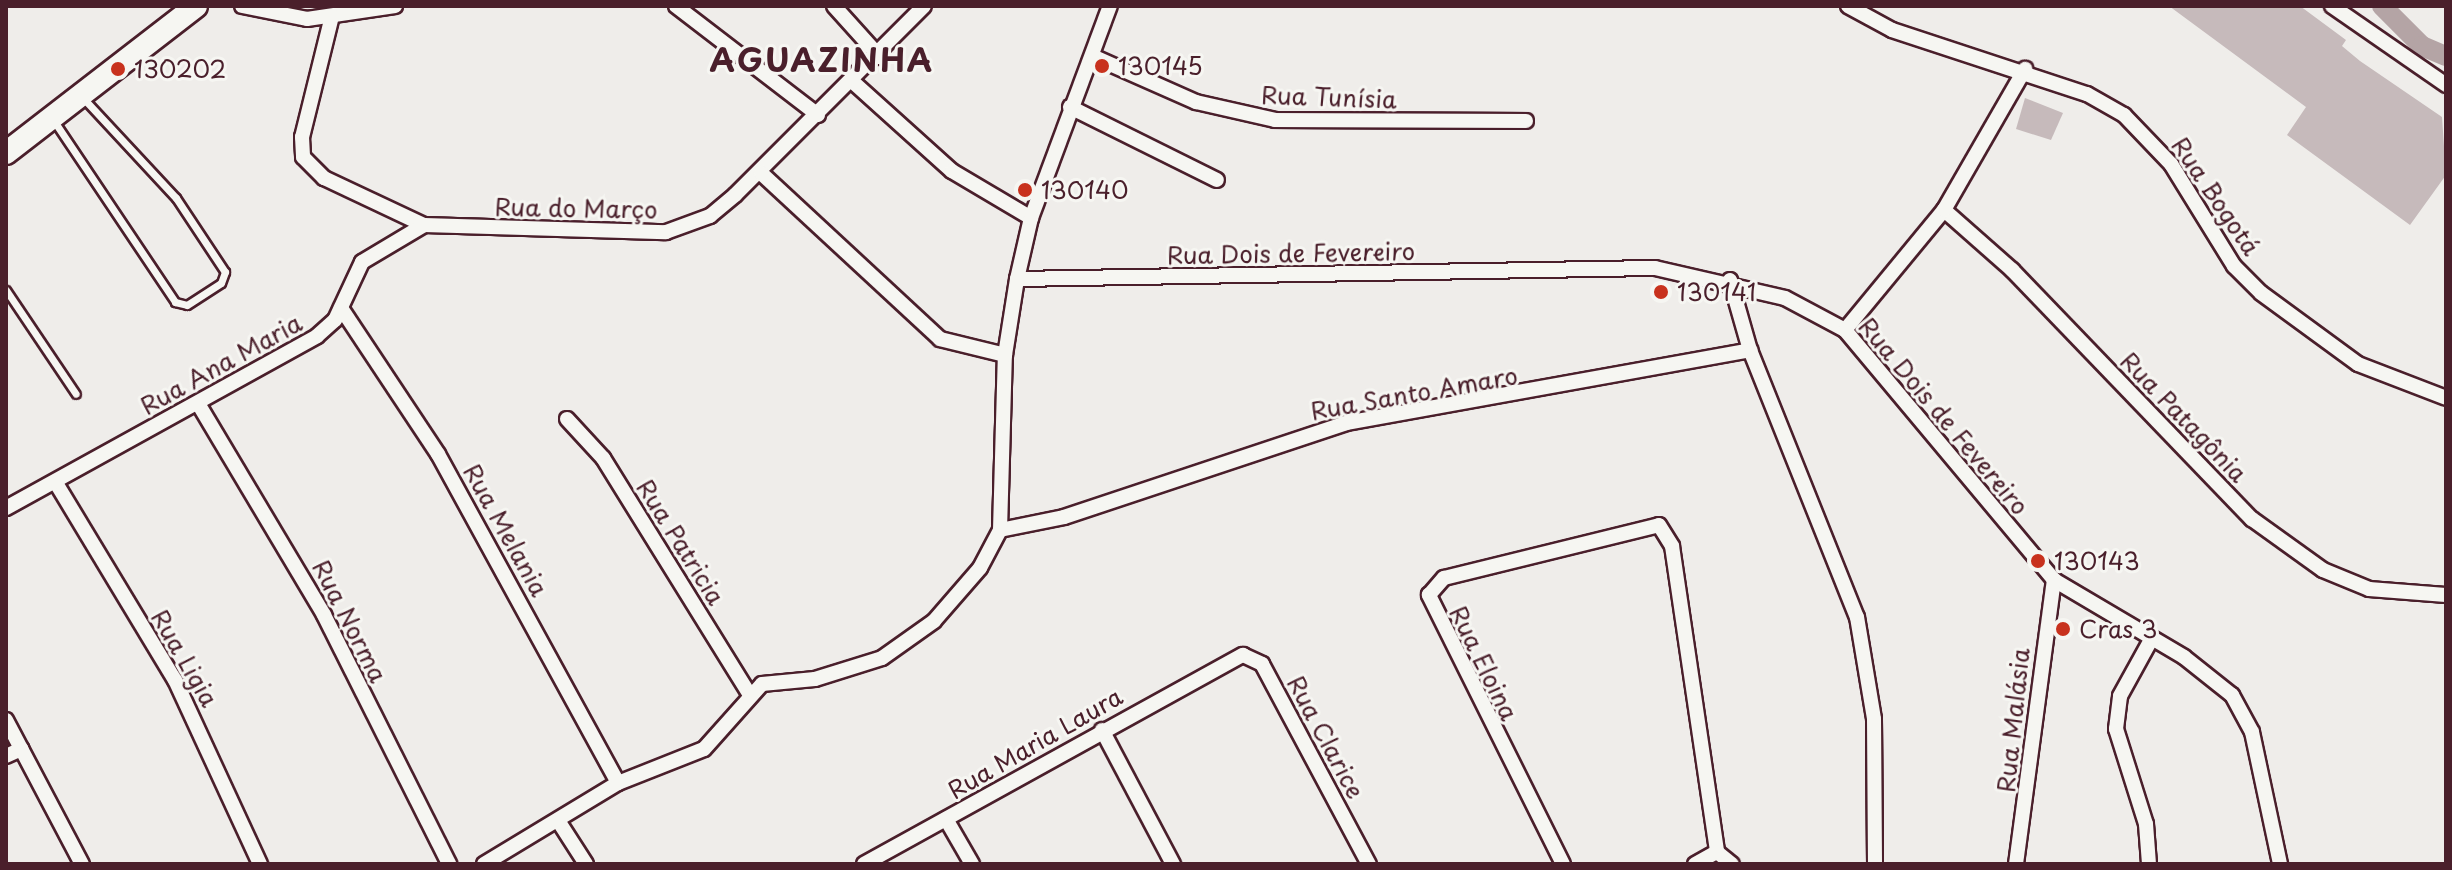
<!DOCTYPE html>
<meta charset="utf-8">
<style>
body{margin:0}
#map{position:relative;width:2452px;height:870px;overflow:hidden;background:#efedea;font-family:"Playpen Sans",sans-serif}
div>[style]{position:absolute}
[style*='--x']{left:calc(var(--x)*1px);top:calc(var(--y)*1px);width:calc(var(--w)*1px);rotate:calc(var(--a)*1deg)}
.canal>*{height:20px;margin:-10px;padding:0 10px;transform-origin:10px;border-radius:10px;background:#b4a4a5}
.building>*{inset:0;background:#c6babb}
.roads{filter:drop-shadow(2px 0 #4a1f2b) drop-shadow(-2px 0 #4a1f2b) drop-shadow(0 2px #4a1f2b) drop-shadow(0 -2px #4a1f2b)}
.service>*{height:7px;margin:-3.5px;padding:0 3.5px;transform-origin:3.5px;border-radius:3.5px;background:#f6f6f2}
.minor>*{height:14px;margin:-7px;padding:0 7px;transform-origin:7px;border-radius:7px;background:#f6f6f2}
.primary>*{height:22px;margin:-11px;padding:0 11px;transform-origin:11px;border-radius:11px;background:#f6f6f2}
.dots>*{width:22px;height:22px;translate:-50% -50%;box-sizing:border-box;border:4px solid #f6f6f2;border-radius:50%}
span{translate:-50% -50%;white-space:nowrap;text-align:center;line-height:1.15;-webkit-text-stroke:6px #f6f6f2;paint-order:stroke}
.poi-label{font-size:24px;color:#4a1f2b}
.left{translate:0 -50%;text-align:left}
.street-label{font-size:24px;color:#4a1f2b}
.district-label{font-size:32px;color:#4a1f2b;font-weight:700;letter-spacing:2px}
.frame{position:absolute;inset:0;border:8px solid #4a1f2b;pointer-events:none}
</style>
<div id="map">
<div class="canal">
<div style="--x:2382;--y:6;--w:57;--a:45"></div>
<div style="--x:2422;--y:46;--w:26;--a:23"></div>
</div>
<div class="building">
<div style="clip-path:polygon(2169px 6px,2300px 6px,2346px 40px,2342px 46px,2360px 61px,2442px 117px,2446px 175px,2410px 225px,2287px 135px,2306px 107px)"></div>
<div style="clip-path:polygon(2025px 98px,2063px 113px,2051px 140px,2016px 129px)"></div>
</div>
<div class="roads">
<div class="service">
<div style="--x:54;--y:121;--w:218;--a:56.2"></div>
<div style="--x:175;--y:302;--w:12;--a:14"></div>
<div style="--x:187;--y:305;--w:40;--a:-32.9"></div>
<div style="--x:221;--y:283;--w:12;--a:-70"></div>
<div style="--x:225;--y:272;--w:89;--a:-123.5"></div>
<div style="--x:176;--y:198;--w:135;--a:-132.9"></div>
<div style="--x:6;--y:290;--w:125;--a:56.1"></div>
</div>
<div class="minor">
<div style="--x:242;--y:6;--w:66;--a:11.3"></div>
<div style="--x:307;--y:19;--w:89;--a:-8.4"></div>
<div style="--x:676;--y:6;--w:179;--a:37.5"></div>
<div style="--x:834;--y:6;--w:69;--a:48"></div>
<div style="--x:1848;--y:6;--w:50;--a:28.6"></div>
<div style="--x:1892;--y:30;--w:205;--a:18.2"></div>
<div style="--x:2087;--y:94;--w:43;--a:29.6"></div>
<div style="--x:2124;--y:115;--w:68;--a:46.2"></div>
<div style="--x:2171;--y:164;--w:120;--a:58.3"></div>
<div style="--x:2234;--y:266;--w:38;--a:45"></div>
<div style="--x:2261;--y:293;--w:120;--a:36.2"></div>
<div style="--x:2358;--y:364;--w:94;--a:21.1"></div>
<div style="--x:2332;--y:6;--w:139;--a:34.7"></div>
<div style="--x:332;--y:16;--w:125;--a:103.9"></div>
<div style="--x:302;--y:137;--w:20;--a:87"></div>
<div style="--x:303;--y:157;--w:30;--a:45"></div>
<div style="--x:324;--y:178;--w:110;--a:25.2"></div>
<div style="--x:424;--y:225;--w:242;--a:1.7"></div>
<div style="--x:666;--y:232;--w:47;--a:-20"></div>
<div style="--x:710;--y:216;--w:33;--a:-40"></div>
<div style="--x:735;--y:195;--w:267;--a:-45"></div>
<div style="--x:1092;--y:56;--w:114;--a:23.9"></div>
<div style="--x:1196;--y:102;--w:81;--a:12.8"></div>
<div style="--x:1275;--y:120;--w:251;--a:0.2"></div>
<div style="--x:853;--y:82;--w:133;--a:42"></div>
<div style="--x:952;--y:171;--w:92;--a:30.7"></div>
<div style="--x:1070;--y:107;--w:164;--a:26.4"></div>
<div style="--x:761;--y:173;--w:244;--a:42.8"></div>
<div style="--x:940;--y:339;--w:67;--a:13.8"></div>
<div style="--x:1944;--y:210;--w:91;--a:41.4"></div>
<div style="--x:2012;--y:270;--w:346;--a:46.1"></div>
<div style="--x:2252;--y:519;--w:87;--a:35.7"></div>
<div style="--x:2323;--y:570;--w:50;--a:22.4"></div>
<div style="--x:2369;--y:589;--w:77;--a:4.5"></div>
<div style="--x:1017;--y:279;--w:638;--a:-0.99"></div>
<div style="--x:1655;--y:268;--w:133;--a:13"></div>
<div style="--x:1785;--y:298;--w:68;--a:28.1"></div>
<div style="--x:1845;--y:330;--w:326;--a:50.1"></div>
<div style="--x:2054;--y:580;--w:151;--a:30.6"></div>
<div style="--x:2184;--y:657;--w:61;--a:38.4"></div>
<div style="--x:2232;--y:695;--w:42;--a:61.6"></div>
<div style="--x:2252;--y:732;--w:135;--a:78"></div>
<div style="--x:1730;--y:280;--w:73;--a:74.1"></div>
<div style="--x:1750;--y:350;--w:288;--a:68.2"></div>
<div style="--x:1857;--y:617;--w:103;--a:80.5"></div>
<div style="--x:1874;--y:719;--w:145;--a:89.6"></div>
<div style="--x:341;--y:308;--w:175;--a:56.4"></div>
<div style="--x:438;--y:454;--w:375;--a:61.3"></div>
<div style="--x:1845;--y:330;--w:156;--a:-50.5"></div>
<div style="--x:1944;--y:210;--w:163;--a:-60.1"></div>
<div style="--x:199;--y:405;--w:244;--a:59.2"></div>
<div style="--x:324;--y:615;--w:279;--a:63.3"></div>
<div style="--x:567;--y:419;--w:53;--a:47.3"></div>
<div style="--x:603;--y:458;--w:279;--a:58.2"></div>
<div style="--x:56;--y:483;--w:230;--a:58.9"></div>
<div style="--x:175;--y:680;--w:203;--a:65.2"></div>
<div style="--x:6;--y:508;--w:355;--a:-28.9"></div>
<div style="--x:317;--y:336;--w:24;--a:-42"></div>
<div style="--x:335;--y:320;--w:64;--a:-65"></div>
<div style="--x:362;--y:262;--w:72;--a:-30.8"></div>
<div style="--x:1000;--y:530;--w:65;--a:-11.5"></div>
<div style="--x:1064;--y:517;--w:297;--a:-18.4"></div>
<div style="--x:1346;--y:423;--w:411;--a:-10.2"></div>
<div style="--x:6;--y:720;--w:163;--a:62.2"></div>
<div style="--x:1102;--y:730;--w:152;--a:62.1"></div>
<div style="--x:6;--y:756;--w:17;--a:-25"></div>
<div style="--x:946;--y:819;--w:52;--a:60"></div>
<div style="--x:559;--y:822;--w:50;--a:57.3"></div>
<div style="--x:1717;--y:852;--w:19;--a:39"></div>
<div style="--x:484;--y:864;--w:157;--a:-31.2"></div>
<div style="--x:618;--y:783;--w:92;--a:-21.6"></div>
<div style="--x:704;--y:749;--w:87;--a:-48.3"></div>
<div style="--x:762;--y:684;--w:53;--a:-5.4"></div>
<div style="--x:815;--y:679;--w:70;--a:-17.4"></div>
<div style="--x:882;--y:658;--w:64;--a:-35.4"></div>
<div style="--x:934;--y:621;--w:70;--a:-49"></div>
<div style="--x:980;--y:568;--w:43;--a:-62.2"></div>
<div style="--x:1000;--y:530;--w:175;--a:-88.4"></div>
<div style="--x:1005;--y:355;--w:77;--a:-81"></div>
<div style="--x:1017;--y:279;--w:63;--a:-77.1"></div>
<div style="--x:1031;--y:218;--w:226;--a:-69.6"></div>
<div style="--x:864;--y:864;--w:433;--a:-28.9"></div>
<div style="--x:1243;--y:655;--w:21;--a:25"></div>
<div style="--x:1262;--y:664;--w:227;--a:61.9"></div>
<div style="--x:1563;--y:864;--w:301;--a:-116.5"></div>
<div style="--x:1429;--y:595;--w:23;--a:-49"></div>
<div style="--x:1444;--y:578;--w:221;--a:-13.8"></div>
<div style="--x:1659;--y:525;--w:25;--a:58"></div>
<div style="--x:1672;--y:546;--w:309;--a:81.6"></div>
<div style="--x:1695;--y:864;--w:25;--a:-29"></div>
<div style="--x:2016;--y:864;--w:287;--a:-82.4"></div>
<div style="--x:2149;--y:864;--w:40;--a:-94.3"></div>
<div style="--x:2146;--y:824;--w:100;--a:-107.5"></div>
<div style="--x:2116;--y:729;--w:33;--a:-83"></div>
<div style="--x:2120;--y:696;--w:66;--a:-61.1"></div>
</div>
<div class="primary">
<div style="--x:6;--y:153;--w:240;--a:-37.7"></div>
</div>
</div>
<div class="dots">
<div style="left:1102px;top:66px;background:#c8321e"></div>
<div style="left:118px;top:69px;background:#c8321e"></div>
<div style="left:1025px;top:190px;background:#c8321e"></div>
<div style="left:1661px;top:292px;background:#c8321e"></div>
<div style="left:2038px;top:561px;background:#c8321e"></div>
<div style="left:2063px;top:629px;background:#c8321e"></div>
</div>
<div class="poi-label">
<span class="left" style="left:1118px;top:66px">130145</span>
<span class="left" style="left:134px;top:69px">130202</span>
<span class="left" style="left:1041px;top:190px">130140</span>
<span class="left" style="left:1677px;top:292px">130141</span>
<span class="left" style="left:2054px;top:561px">130143</span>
<span class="left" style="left:2079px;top:629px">Cras 3</span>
</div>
<div class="street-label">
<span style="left:1329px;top:97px;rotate:2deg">Rua Tunísia</span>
<span style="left:2216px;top:196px;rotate:56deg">Rua Bogotá</span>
<span style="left:576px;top:208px;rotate:1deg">Rua do Março</span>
<span style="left:1291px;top:253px;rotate:-1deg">Rua Dois de Fevereiro</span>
<span style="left:221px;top:364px;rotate:-29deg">Rua Ana Maria</span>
<span style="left:1414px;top:393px;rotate:-10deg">Rua Santo Amaro</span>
<span style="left:1944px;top:416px;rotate:50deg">Rua Dois de Fevereiro</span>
<span style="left:2184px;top:417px;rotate:46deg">Rua Patagônia</span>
<span style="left:506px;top:530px;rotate:61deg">Rua Melania</span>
<span style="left:681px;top:542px;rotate:58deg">Rua Patricia</span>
<span style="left:350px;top:621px;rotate:63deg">Rua Norma</span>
<span style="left:185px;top:658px;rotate:60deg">Rua Ligia</span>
<span style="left:1484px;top:663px;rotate:64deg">Rua Eloina</span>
<span style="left:2013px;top:720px;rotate:-84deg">Rua Malásia</span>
<span style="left:1326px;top:737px;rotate:62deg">Rua Clarice</span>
<span style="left:1035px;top:743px;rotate:-30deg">Rua Maria Laura</span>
</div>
<div class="district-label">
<span style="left:822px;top:59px">AGUAZINHA</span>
</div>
<div class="frame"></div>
</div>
